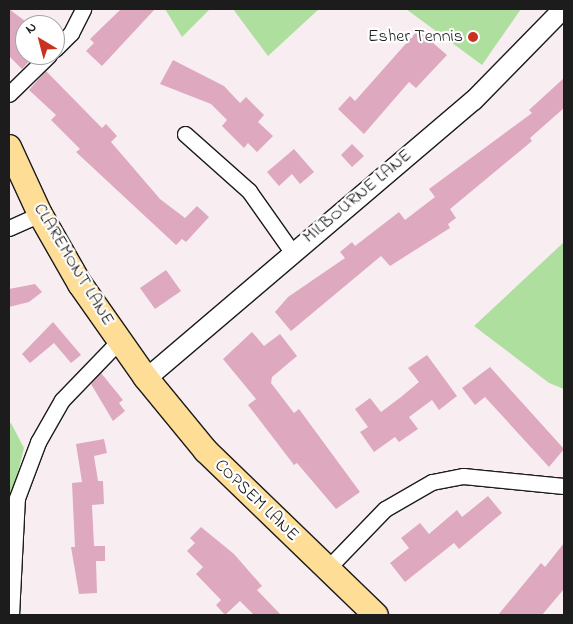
<!DOCTYPE html>
<style>
body{margin:0}
#map{position:relative;width:573px;height:624px;overflow:hidden;background:#f8eef2;font-family:"Indie Flower",sans-serif}
div>[style]{position:absolute}
[style*='--x']{left:calc(var(--x)*1px);top:calc(var(--y)*1px);width:calc(var(--w)*1px);rotate:calc(var(--a)*1deg)}
.green>*{inset:0;background:#afdf9f}
.building>*{inset:0;background:#dea8bf}
.roads{filter:drop-shadow(1px 0 #1c1c1c) drop-shadow(-1px 0 #1c1c1c) drop-shadow(0 1px #1c1c1c) drop-shadow(0 -1px #1c1c1c)}
.minor>*{height:15px;margin:-7.5px;padding:0 7.5px;transform-origin:7.5px;border-radius:7.5px;background:#fff}
.tertiary>*{height:19px;margin:-9.5px;padding:0 9.5px;transform-origin:9.5px;border-radius:9.5px;background:#fff}
.primary>*{height:24px;margin:-12px;padding:0 12px;transform-origin:12px;border-radius:12px;background:#fedd96}
.dots>*{width:14px;height:14px;translate:-50% -50%;box-sizing:border-box;border:2px solid #fff;border-radius:50%}
span{translate:-50% -50%;white-space:nowrap;text-align:center;line-height:1.15;-webkit-text-stroke:4.5px #fff;paint-order:stroke}
.poi-label{font-size:18px;color:#1c1c1c}
.right{translate:-100% -50%;text-align:right}
.street-label{font-size:18px;color:#1c1c1c}
.frame{position:absolute;inset:0;border:10px solid #1c1c1c;pointer-events:none}
.north{position:absolute;left:15px;top:15px;width:50px;height:50px;box-sizing:border-box;background:#fff;border:1px solid #a4a4a4;border-radius:50%;rotate:323deg;font-size:14px;font-weight:700;line-height:20px;text-align:center;color:#1c1c1c}
.north::after{content:'';display:block;margin:auto;width:18px;height:22px;background:#c8321e;clip-path:polygon(50% 0,100% 100%,50% 72%,0 100%)}
</style>
<div id="map">
<div class="green">
<div style="clip-path:polygon(165px 9px,210px 9px,182px 37px)"></div>
<div style="clip-path:polygon(233px 9px,319px 9px,268px 56px)"></div>
<div style="clip-path:polygon(406px 9px,521px 9px,482px 65px)"></div>
<div style="clip-path:polygon(564px 242px,564px 389px,549px 383px,474px 326px)"></div>
<div style="clip-path:polygon(11px 423px,24px 448px,9px 509px,9px 424px)"></div>
</div>
<div class="building">
<div style="clip-path:polygon(9px 9px,25px 21px,25px 55px,32px 58px,22px 69px,9px 56px)"></div>
<div style="clip-path:polygon(121px 9px,155px 9px,102px 66px,86px 51px,94px 43px,90px 39px)"></div>
<div style="clip-path:polygon(418px 30px,447px 55px,416px 88px,409px 82px,364px 134px,338px 109px,350px 96px,355px 101px)"></div>
<div style="clip-path:polygon(173px 60px,224px 86px,240px 103px,246px 97px,264px 115px,258px 122px,273px 136px,257px 152px,248px 143px,244px 148px,222px 126px,227px 120px,211px 104px,160px 84px)"></div>
<div style="clip-path:polygon(46px 71px,102px 128px,106px 124px,117px 136px,111px 142px,160px 199px,185px 218px,197px 206px,209px 217px,186px 242px,182px 239px,176px 245px,76px 152px,80px 149px,51px 120px,56px 115px,29px 90px)"></div>
<div style="clip-path:polygon(564px 78px,564px 108px,530px 138px,532px 141px,450px 209px,456px 218px,448px 224px,450px 228px,390px 266px,381px 256px,291px 331px,275px 312px,288px 297px,345px 258px,340px 252px,352px 242px,355px 246px,399px 212px,405px 220px,435px 197px,429px 189px,532px 113px,529px 110px)"></div>
<div style="clip-path:polygon(352px 144px,364px 156px,352px 167px,341px 155px)"></div>
<div style="clip-path:polygon(294px 149px,314px 172px,300px 184px,292px 174px,279px 186px,267px 172px)"></div>
<div style="clip-path:polygon(166px 270px,181px 291px,155px 309px,140px 288px)"></div>
<div style="clip-path:polygon(35px 284px,42px 292px,29px 302px,9px 307px,9px 289px)"></div>
<div style="clip-path:polygon(53px 322px,81px 355px,71px 363px,54px 343px,30px 363px,22px 354px)"></div>
<div style="clip-path:polygon(252px 332px,264px 346px,280px 334px,297px 356px,272px 377px,271px 383px,294px 413px,299px 409px,360px 492px,336px 509px,297px 463px,294px 465px,248px 405px,256px 399px,223px 359px)"></div>
<div style="clip-path:polygon(427px 355px,457px 396px,439px 410px,432px 400px,409px 417px,418px 429px,399px 442px,395px 437px,374px 452px,360px 432px,368px 427px,355px 409px,370px 398px,381px 412px,401px 397px,419px 382px,408px 368px)"></div>
<div style="clip-path:polygon(490px 367px,564px 449px,549px 467px,485px 397px,475px 405px,462px 388px)"></div>
<div style="clip-path:polygon(101px 373px,123px 400px,119px 403px,125px 411px,113px 421px,91px 384px)"></div>
<div style="clip-path:polygon(104px 439px,107px 453px,94px 456px,98px 481px,103px 481px,104px 504px,92px 505px,94px 546px,105px 546px,105px 561px,96px 561px,97px 593px,79px 594px,71px 547px,75px 547px,72px 483px,82px 482px,76px 444px)"></div>
<div style="clip-path:polygon(488px 496px,502px 513px,459px 549px,454px 543px,405px 582px,390px 563px,409px 548px,401px 538px,420px 523px,429px 534px,457px 510px,462px 517px)"></div>
<div style="clip-path:polygon(201px 527px,234px 554px,262px 586px,257px 590px,281px 615px,254px 615px,240px 601px,225px 615px,216px 605px,221px 600px,196px 574px,203px 567px,187px 551px,195px 543px,190px 538px)"></div>
<div style="clip-path:polygon(564px 543px,564px 589px,542px 615px,498px 615px,541px 563px,545px 567px)"></div>
</div>
<div class="roads">
<div class="minor">
<div style="--x:55;--y:49;--w:23;--a:-45"></div>
<div style="--x:71;--y:33;--w:27;--a:-63"></div>
<div style="--x:9;--y:94;--w:56;--a:-44.3"></div>
<div style="--x:185;--y:134;--w:86;--a:41.7"></div>
<div style="--x:249;--y:191;--w:75;--a:54.8"></div>
<div style="--x:9;--y:228;--w:34;--a:-24"></div>
<div style="--x:327;--y:569;--w:83;--a:-46"></div>
<div style="--x:385;--y:509;--w:54;--a:-29.9"></div>
<div style="--x:432;--y:482;--w:32;--a:-11"></div>
<div style="--x:463;--y:476;--w:101;--a:5.7"></div>
<div style="--x:11;--y:615;--w:117;--a:-87.1"></div>
<div style="--x:17;--y:498;--w:60;--a:-69.4"></div>
<div style="--x:38;--y:442;--w:48;--a:-60.3"></div>
<div style="--x:62;--y:400;--w:82;--a:-46"></div>
</div>
<div class="tertiary">
<div style="--x:146;--y:378;--w:429;--a:-40.4"></div>
<div style="--x:473;--y:100;--w:127;--a:-45.6"></div>
</div>
<div class="primary">
<div style="--x:9;--y:147;--w:74;--a:65.2"></div>
<div style="--x:40;--y:214;--w:81;--a:60.3"></div>
<div style="--x:80;--y:284;--w:115;--a:54.9"></div>
<div style="--x:146;--y:378;--w:94;--a:50.6"></div>
<div style="--x:206;--y:451;--w:236;--a:44"></div>
</div>
</div>
<div class="dots">
<div style="left:473px;top:37px;background:#c8321e"></div>
</div>
<div class="poi-label">
<span class="right" style="left:463px;top:37px">Esher Tennis</span>
</div>
<div class="street-label">
<span style="left:358px;top:197px;rotate:-40deg">MILBOURNE LANE</span>
<span style="left:73px;top:265px;rotate:59deg">CLAREMONT LANE</span>
<span style="left:256px;top:501px;rotate:44deg">COPSEM LANE</span>
</div>
<div class="frame"></div>
<div class="north">N</div>
</div>
